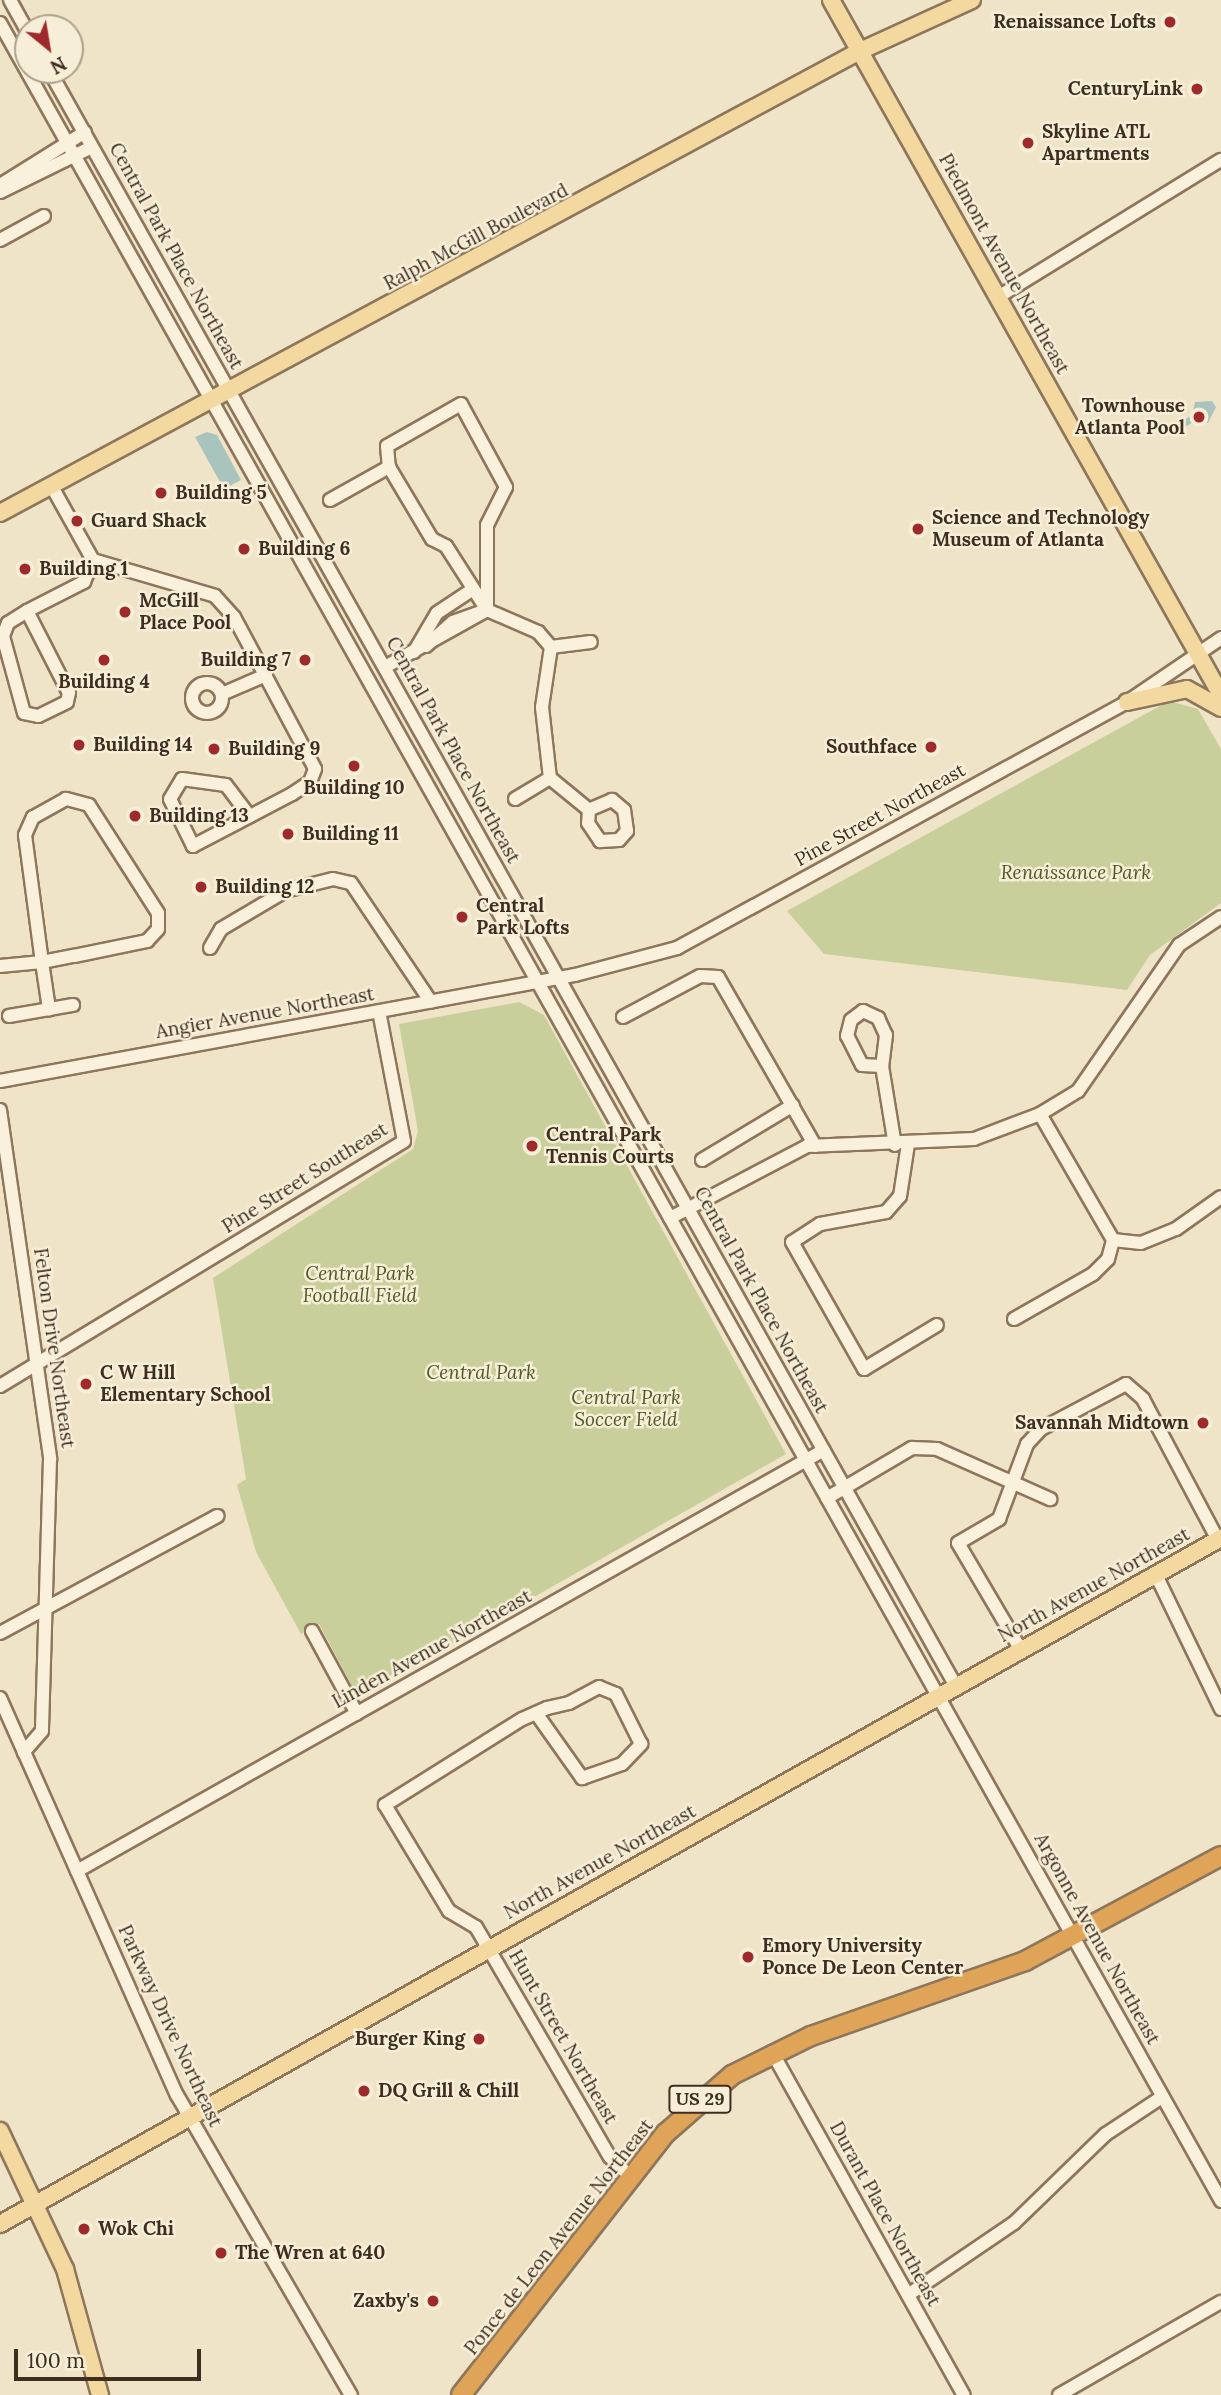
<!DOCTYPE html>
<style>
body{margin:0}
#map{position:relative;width:1221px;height:2395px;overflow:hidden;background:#f0e4c8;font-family:Lora,serif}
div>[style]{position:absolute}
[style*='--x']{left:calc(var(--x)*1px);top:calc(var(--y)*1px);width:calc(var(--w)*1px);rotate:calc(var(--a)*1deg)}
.green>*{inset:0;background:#c9cf9b}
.water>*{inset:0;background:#a9c4bc}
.roads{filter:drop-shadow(2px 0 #8d765c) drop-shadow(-2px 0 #8d765c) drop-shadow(0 2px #8d765c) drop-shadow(0 -2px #8d765c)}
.minor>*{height:12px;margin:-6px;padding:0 6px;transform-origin:6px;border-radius:6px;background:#faf1dc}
.minor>.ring{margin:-6px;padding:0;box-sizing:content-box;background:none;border:12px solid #faf1dc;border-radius:50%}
.major>*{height:16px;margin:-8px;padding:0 8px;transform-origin:8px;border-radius:8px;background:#f3d9a0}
.highway>*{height:18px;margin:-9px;padding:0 9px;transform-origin:9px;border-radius:9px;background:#e0a458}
.dots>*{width:19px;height:19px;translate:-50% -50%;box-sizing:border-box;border:4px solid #f7eed8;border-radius:50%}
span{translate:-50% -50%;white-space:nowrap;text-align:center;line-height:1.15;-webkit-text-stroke:5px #f7eed8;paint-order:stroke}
.shield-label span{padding:2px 5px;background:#f7eed8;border:2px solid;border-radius:5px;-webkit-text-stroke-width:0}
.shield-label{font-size:18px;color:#3d2e20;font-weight:700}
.poi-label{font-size:19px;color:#3d2e20;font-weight:700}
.right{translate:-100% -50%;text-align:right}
.left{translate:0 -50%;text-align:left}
.street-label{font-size:19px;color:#3d2e20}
.park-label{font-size:19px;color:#4d5a26;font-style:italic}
.north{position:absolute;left:14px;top:14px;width:70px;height:70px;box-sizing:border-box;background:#f7eed8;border:2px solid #ada18e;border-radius:50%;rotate:150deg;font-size:19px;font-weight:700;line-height:28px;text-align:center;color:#3d2e20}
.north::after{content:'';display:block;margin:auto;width:24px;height:32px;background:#9e2a2b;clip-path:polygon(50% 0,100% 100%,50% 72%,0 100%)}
.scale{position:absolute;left:14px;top:2349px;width:187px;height:32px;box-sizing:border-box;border:4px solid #3d2e20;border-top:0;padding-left:9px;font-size:21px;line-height:24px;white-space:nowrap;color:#3d2e20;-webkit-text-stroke:5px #f7eed8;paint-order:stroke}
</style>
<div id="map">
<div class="green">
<div style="clip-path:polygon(1169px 701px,1198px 709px,1221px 749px,1221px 903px,1150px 955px,1127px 990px,824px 954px,787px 911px)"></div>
<div style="clip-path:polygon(519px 1002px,544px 1015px,786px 1454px,358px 1697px,319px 1624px,301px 1634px,256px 1552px,237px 1485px,246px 1479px,213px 1278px,413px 1149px,418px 1131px,399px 1024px)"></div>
</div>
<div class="water">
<div style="clip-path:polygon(1212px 401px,1216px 407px,1208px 423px,1195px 421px,1175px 433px,1172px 427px,1192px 415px,1195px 402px)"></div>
<div style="clip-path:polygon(207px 432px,217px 435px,241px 480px,224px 489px,195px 437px)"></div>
</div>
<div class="roads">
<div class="minor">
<div style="--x:10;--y:0;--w:37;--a:61"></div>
<div style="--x:0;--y:23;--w:2497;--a:60.72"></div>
<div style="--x:49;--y:70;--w:1853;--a:60.7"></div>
<div style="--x:0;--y:185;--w:100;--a:-31.9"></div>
<div style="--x:0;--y:192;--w:102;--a:-26.1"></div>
<div style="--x:0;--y:240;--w:50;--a:-28.6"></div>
<div style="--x:998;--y:297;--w:262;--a:-31.6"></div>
<div style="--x:51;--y:485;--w:86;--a:60.8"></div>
<div style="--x:93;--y:560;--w:127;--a:16.4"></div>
<div style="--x:215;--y:596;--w:28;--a:48"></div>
<div style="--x:234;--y:617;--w:172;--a:61.9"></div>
<div style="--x:315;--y:769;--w:14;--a:111"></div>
<div style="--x:310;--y:782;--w:22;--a:146"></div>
<div style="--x:292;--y:794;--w:112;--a:152.3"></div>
<div style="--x:193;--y:846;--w:52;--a:-116.1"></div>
<div style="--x:170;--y:799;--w:23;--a:-59"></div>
<div style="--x:182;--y:779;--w:44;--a:7.8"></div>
<div style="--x:226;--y:785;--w:39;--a:53"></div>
<div style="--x:330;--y:500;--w:68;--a:-29.2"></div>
<div style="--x:487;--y:610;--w:85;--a:-90"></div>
<div style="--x:487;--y:525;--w:42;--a:-63.4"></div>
<div style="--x:506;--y:487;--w:94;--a:-118.5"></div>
<div style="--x:461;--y:404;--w:85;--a:150.4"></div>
<div style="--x:387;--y:446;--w:21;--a:85"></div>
<div style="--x:389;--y:467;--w:84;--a:59.2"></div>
<div style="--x:432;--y:539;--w:16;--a:27"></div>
<div style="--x:446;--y:546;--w:76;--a:57.4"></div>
<div style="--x:487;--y:610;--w:56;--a:23.3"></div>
<div style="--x:538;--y:632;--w:20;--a:49"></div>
<div style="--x:551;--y:647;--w:61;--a:98.5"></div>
<div style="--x:542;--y:707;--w:71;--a:83.6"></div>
<div style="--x:550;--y:778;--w:50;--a:39.4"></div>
<div style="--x:589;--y:810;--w:13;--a:94"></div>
<div style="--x:588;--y:823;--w:22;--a:56"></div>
<div style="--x:600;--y:841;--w:19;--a:-3"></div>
<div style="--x:619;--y:840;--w:12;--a:-48"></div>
<div style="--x:627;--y:831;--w:21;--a:-98"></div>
<div style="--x:624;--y:810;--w:16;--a:-140"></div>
<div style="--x:612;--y:800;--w:25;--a:157"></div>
<div style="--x:27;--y:611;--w:92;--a:62.9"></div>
<div style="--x:69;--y:693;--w:9;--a:103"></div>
<div style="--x:67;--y:702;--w:32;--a:154"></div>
<div style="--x:38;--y:716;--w:14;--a:-168"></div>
<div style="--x:24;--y:713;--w:80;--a:-105.3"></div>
<div style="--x:3;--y:636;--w:14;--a:-69"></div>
<div style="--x:8;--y:623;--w:22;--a:-32"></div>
<div style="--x:27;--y:611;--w:64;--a:-27"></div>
<div style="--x:84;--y:582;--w:24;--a:-68"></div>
<div style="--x:426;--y:646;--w:36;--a:-42"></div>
<div style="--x:453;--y:622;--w:32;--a:-20"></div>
<div style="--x:551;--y:647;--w:40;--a:-7.1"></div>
<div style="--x:414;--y:652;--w:45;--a:-59.5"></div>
<div style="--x:437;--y:613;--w:43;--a:-33.7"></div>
<div style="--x:385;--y:667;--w:117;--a:-29.2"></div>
<div class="ring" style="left:192px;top:683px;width:18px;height:18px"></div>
<div style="--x:222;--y:694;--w:48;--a:-23.4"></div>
<div style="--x:515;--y:799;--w:41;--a:-31"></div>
<div style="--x:210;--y:948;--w:22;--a:-60"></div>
<div style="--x:221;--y:929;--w:74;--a:-30.7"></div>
<div style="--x:285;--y:891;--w:49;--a:-14"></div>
<div style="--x:333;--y:879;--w:18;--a:13"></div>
<div style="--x:351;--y:883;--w:143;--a:56.1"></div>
<div style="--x:0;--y:966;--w:42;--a:-5.4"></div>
<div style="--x:42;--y:962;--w:33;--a:-11"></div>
<div style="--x:74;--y:956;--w:75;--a:-11.6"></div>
<div style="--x:147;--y:941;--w:16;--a:-47"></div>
<div style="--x:158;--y:929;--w:16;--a:-90"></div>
<div style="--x:158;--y:913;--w:128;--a:-122.6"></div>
<div style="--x:89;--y:805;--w:24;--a:-165"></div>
<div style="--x:66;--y:799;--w:38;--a:151"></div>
<div style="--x:33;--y:817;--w:20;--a:114"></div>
<div style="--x:25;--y:835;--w:128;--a:82.4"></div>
<div style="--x:42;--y:962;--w:48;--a:81.5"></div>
<div style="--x:9;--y:1016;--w:65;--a:-9.8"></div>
<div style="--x:623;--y:1017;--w:87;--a:-28"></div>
<div style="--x:700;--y:976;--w:18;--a:3"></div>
<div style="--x:718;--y:977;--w:195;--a:60.1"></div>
<div style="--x:882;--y:1066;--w:20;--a:-177"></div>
<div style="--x:862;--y:1065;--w:33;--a:-117"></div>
<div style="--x:847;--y:1036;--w:16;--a:-76"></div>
<div style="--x:851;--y:1020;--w:15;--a:-37"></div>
<div style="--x:863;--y:1011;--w:17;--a:25"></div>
<div style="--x:878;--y:1018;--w:19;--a:65"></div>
<div style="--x:886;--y:1035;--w:31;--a:97"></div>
<div style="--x:882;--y:1066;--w:80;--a:80.7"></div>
<div style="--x:0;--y:1081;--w:585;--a:-10.45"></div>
<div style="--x:575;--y:975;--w:106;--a:-14.8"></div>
<div style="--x:677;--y:948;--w:513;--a:-28.66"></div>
<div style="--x:1127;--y:702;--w:114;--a:-34.2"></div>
<div style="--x:0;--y:1110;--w:353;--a:81.8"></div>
<div style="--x:50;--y:1459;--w:272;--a:91.7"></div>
<div style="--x:42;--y:1731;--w:28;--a:131"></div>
<div style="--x:1040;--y:1114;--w:146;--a:59.9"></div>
<div style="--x:1113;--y:1240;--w:28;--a:6"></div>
<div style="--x:1141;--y:1243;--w:38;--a:-22"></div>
<div style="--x:1176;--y:1229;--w:55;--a:-35.4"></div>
<div style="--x:908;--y:1144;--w:53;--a:98.7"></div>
<div style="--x:900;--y:1196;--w:21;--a:131"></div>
<div style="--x:886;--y:1212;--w:67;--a:169.7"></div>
<div style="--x:820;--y:1224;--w:33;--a:147"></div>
<div style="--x:792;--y:1242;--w:146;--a:60.4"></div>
<div style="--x:864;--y:1369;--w:85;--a:-31.1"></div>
<div style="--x:702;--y:1160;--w:106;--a:-31.1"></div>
<div style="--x:670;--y:1218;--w:155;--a:-27.7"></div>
<div style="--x:807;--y:1146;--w:167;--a:-2.4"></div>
<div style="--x:974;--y:1139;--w:71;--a:-20.7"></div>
<div style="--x:1040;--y:1114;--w:44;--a:-31.2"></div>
<div style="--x:1078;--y:1091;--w:178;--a:-55.3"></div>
<div style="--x:1179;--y:945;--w:50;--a:-33.7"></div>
<div style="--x:1014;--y:1319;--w:91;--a:-29.7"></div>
<div style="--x:1093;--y:1274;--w:21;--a:-45"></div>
<div style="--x:1108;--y:1259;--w:20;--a:-75"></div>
<div style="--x:0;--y:1386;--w:472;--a:-31.2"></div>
<div style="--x:404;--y:1141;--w:132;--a:-100.9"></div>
<div style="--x:827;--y:1498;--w:99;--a:-30.5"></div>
<div style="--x:912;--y:1448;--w:25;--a:2"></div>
<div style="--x:937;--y:1449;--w:124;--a:23.9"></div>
<div style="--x:1156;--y:1575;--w:149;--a:64.1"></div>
<div style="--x:312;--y:1631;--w:94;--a:61.5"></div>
<div style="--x:0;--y:1633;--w:247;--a:-28.3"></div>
<div style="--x:1021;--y:1650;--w:124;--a:-120.5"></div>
<div style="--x:958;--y:1543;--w:48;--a:-30.3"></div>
<div style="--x:999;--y:1519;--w:80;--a:-69.5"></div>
<div style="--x:1027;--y:1444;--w:21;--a:-47"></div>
<div style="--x:1041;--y:1429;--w:96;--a:-27.9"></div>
<div style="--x:1126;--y:1384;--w:23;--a:41"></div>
<div style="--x:1143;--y:1399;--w:160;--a:62"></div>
<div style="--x:0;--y:1698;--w:435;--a:66"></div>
<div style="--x:177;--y:2095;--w:347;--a:59.9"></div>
<div style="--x:536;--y:1713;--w:80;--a:54.7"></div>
<div style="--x:582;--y:1778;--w:42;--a:-19.3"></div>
<div style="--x:622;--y:1764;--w:28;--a:-46"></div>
<div style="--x:641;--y:1744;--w:56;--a:-116.6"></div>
<div style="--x:616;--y:1694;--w:18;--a:-158"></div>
<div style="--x:599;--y:1687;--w:34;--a:152"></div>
<div style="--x:569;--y:1703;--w:23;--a:167"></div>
<div style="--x:547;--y:1708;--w:27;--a:156"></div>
<div style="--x:522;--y:1719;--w:162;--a:147.9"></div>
<div style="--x:385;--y:1805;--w:124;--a:58.9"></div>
<div style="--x:449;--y:1911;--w:31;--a:31"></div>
<div style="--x:476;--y:1927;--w:266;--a:59.8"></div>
<div style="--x:610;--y:2157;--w:29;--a:44"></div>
<div style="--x:77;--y:1871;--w:857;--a:-29.41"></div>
<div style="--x:772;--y:2052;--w:393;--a:60.8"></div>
<div style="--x:908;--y:2295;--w:128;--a:-34.2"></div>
<div style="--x:1014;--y:2223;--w:128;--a:-44.1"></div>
<div style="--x:1106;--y:2134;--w:67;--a:-33.5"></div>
<div style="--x:1059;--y:2395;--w:187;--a:-29.9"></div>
</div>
<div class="major">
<div style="--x:831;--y:0;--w:797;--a:60.7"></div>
<div style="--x:0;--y:513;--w:976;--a:-28.25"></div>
<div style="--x:860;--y:51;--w:123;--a:-24.5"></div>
<div style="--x:1127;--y:702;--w:61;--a:-12.2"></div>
<div style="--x:1187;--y:689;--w:39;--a:29"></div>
<div style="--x:0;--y:2131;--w:153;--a:64.8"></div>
<div style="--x:65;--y:2269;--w:131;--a:74.5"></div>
<div style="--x:0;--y:2224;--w:1401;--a:-29.33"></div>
</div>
<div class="highway">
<div style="--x:461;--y:2395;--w:333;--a:-52"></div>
<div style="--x:666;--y:2133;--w:88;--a:-41.3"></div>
<div style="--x:732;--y:2075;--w:88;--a:-26.3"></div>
<div style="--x:811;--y:2036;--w:227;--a:-19.3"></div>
<div style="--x:1025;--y:1961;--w:222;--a:-28.2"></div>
</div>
</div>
<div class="dots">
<div style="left:1170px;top:22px;background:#9e2a2b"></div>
<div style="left:1197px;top:89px;background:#9e2a2b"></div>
<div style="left:1028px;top:143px;background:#9e2a2b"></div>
<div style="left:1199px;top:417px;background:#9e2a2b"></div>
<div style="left:161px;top:493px;background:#9e2a2b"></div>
<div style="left:77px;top:521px;background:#9e2a2b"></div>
<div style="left:918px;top:529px;background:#9e2a2b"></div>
<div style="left:244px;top:549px;background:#9e2a2b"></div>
<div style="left:25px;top:569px;background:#9e2a2b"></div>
<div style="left:125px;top:612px;background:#9e2a2b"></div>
<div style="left:104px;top:660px;background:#9e2a2b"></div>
<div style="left:305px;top:660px;background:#9e2a2b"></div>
<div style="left:79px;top:745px;background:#9e2a2b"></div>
<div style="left:931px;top:747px;background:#9e2a2b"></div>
<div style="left:214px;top:749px;background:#9e2a2b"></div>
<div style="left:354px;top:766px;background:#9e2a2b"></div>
<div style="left:135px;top:816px;background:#9e2a2b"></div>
<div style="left:288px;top:834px;background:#9e2a2b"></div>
<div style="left:201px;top:887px;background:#9e2a2b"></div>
<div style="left:462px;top:917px;background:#9e2a2b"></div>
<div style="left:532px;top:1146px;background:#9e2a2b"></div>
<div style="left:86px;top:1384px;background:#9e2a2b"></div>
<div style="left:1203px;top:1423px;background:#9e2a2b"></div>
<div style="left:748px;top:1957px;background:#9e2a2b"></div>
<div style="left:479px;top:2039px;background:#9e2a2b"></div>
<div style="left:364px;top:2091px;background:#9e2a2b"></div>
<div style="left:84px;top:2229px;background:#9e2a2b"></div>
<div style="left:221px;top:2253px;background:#9e2a2b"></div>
<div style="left:433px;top:2301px;background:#9e2a2b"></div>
</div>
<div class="shield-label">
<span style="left:700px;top:2099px">US 29</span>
</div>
<div class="poi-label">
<span class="right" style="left:1156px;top:22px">Renaissance Lofts</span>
<span class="right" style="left:1183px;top:89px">CenturyLink</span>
<span class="left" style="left:1042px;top:143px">Skyline ATL<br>Apartments</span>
<span class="right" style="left:1185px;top:417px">Townhouse<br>Atlanta Pool</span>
<span class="left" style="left:175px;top:493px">Building 5</span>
<span class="left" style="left:932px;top:529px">Science and Technology<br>Museum of Atlanta</span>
<span class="left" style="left:91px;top:521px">Guard Shack</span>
<span class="left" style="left:258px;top:549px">Building 6</span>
<span class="left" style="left:39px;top:569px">Building 1</span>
<span class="left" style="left:139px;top:612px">McGill<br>Place Pool</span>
<span class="right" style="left:291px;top:660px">Building 7</span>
<span style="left:104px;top:682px">Building 4</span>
<span class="left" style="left:93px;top:745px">Building 14</span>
<span class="right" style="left:917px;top:747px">Southface</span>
<span class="left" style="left:228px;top:749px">Building 9</span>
<span style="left:354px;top:788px">Building 10</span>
<span class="left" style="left:149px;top:816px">Building 13</span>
<span class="left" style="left:302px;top:834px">Building 11</span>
<span class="left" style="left:215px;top:887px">Building 12</span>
<span class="left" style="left:476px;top:917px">Central<br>Park Lofts</span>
<span class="left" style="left:546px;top:1146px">Central Park<br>Tennis Courts</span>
<span class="left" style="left:100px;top:1384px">C W Hill<br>Elementary School</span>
<span class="right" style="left:1189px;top:1423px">Savannah Midtown</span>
<span class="left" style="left:762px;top:1957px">Emory University<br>Ponce De Leon Center</span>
<span class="right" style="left:465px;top:2039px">Burger King</span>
<span class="left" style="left:378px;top:2091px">DQ Grill &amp; Chill</span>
<span class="left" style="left:98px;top:2229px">Wok Chi</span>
<span class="left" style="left:235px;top:2253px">The Wren at 640</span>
<span class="right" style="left:419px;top:2301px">Zaxby's</span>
</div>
<div class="street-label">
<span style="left:476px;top:237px;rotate:-28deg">Ralph McGill Boulevard</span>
<span style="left:176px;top:256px;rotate:61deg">Central Park Place Northeast</span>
<span style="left:1004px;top:264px;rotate:61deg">Piedmont Avenue Northeast</span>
<span style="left:453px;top:750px;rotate:61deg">Central Park Place Northeast</span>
<span style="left:880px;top:815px;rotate:-29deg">Pine Street Northeast</span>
<span style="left:265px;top:1013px;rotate:-10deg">Angier Avenue Northeast</span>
<span style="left:305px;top:1178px;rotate:-32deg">Pine Street Southeast</span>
<span style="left:761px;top:1300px;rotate:61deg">Central Park Place Northeast</span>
<span style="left:54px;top:1348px;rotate:82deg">Felton Drive Northeast</span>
<span style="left:1094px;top:1585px;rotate:-29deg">North Avenue Northeast</span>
<span style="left:432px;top:1649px;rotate:-29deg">Linden Avenue Northeast</span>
<span style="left:600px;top:1862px;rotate:-29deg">North Avenue Northeast</span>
<span style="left:1097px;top:1939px;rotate:61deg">Argonne Avenue Northeast</span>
<span style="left:170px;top:2026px;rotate:65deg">Parkway Drive Northeast</span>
<span style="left:563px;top:2037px;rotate:60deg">Hunt Street Northeast</span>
<span style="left:885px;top:2214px;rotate:61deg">Durant Place Northeast</span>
<span style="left:559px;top:2237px;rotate:-52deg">Ponce de Leon Avenue Northeast</span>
</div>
<div class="park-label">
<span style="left:1076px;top:873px">Renaissance Park</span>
<span style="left:360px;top:1285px">Central Park<br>Football Field</span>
<span style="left:481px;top:1373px">Central Park</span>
<span style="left:626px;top:1409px">Central Park<br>Soccer Field</span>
</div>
<div class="north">N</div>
<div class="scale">100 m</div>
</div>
